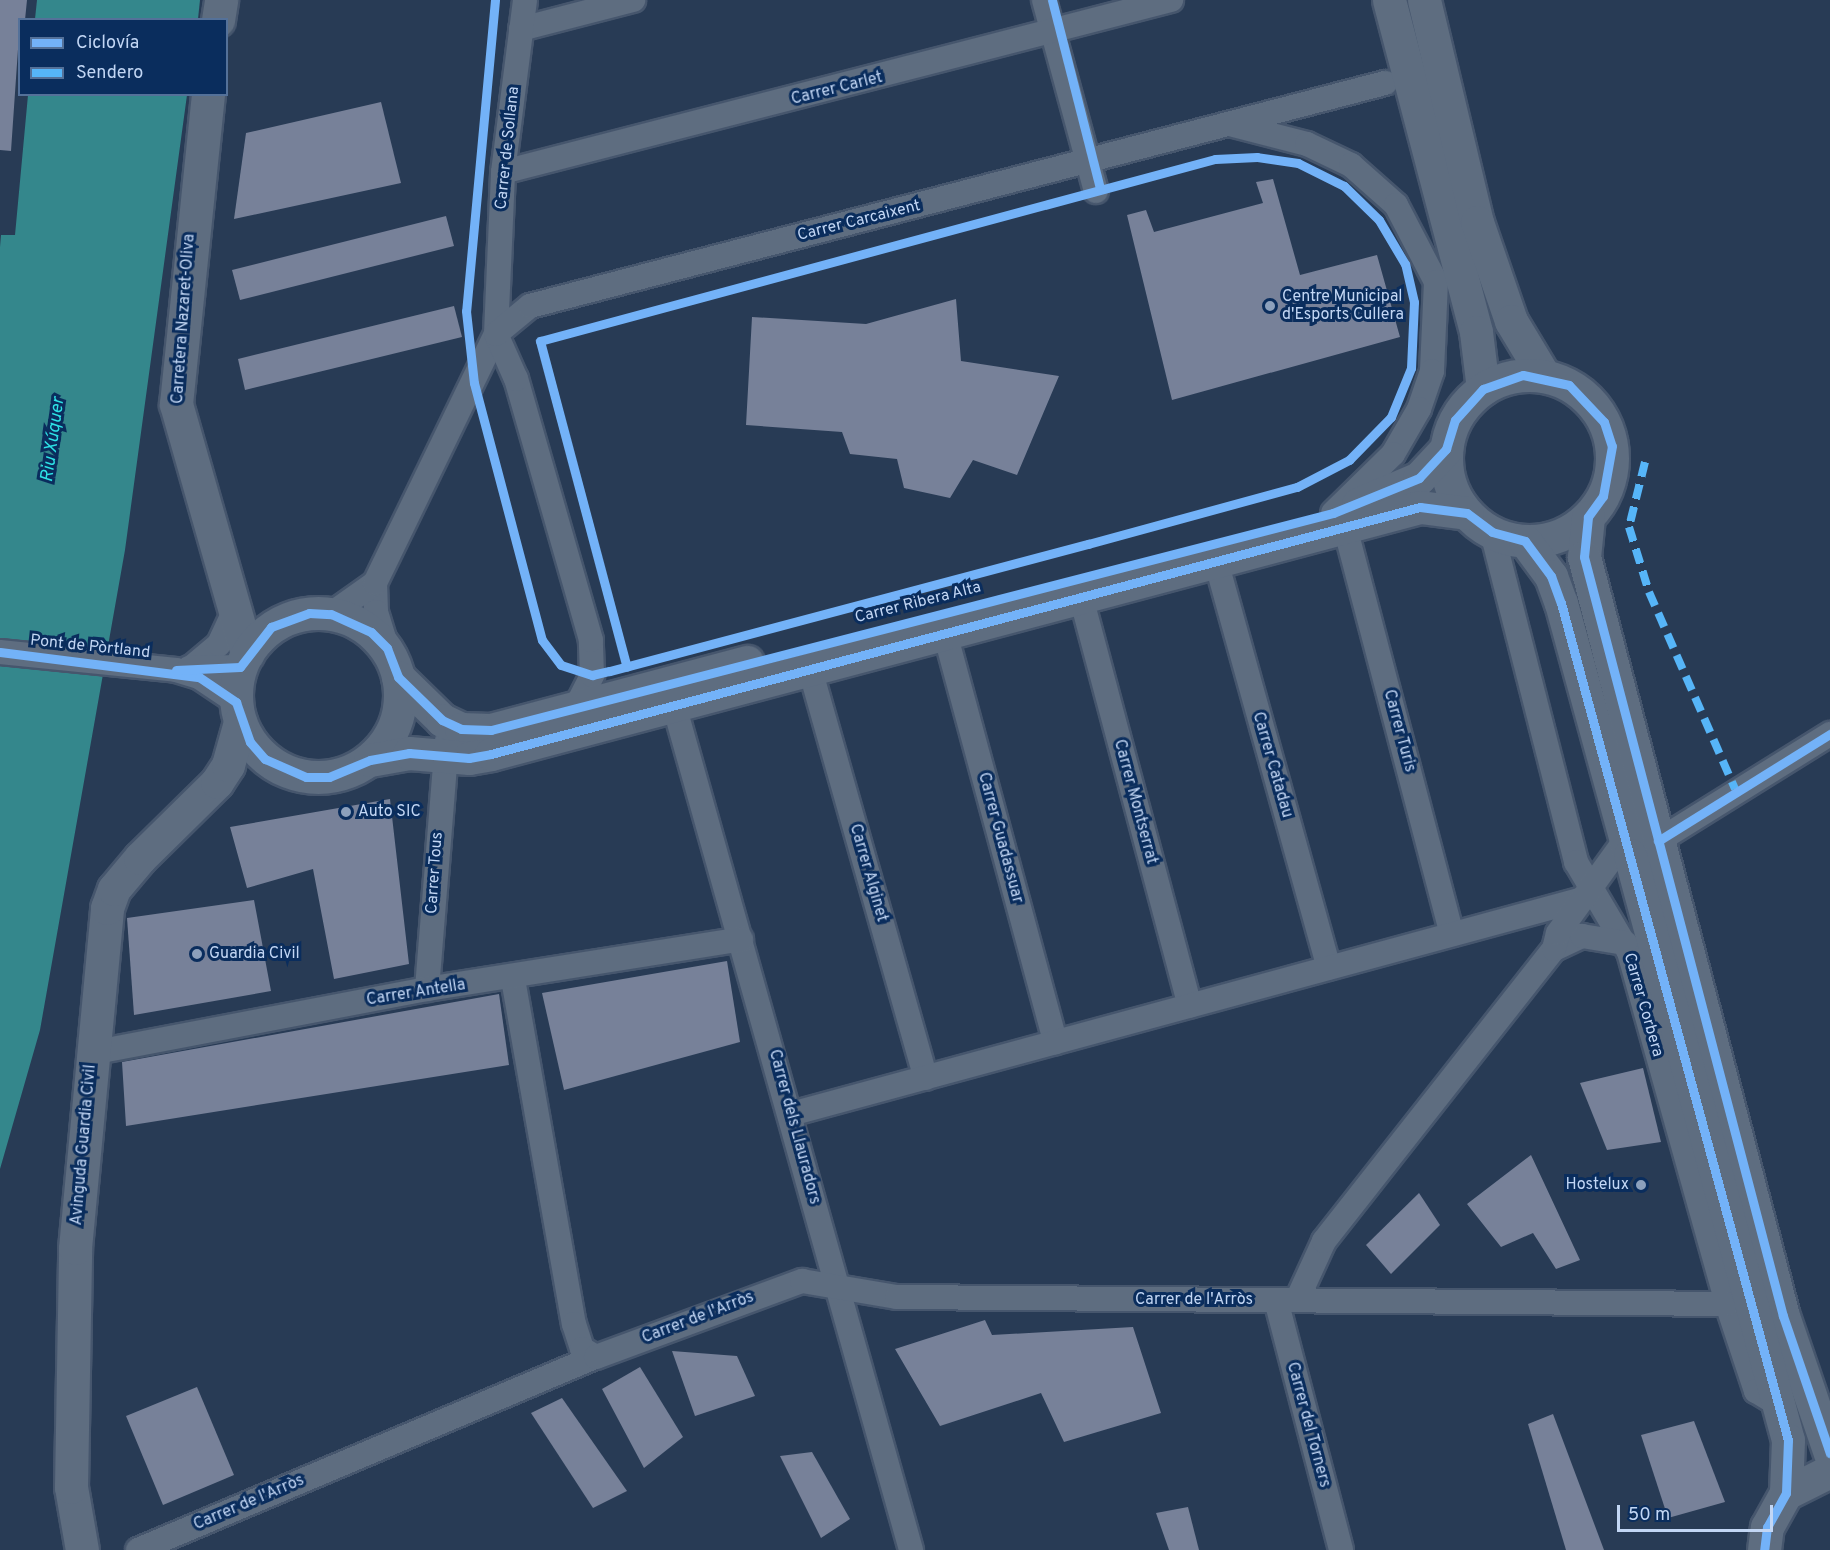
<!DOCTYPE html>
<meta charset="utf-8">
<style>
body{margin:0}
#map{position:relative;width:1830px;height:1550px;overflow:hidden;background:#283b55;font-family:Overpass,sans-serif}
div>[style]{position:absolute}
[style*='--x']{left:calc(var(--x)*1px);top:calc(var(--y)*1px);width:calc(var(--w)*1px);rotate:calc(var(--a)*1deg)}
.water>*{inset:0;background:#34878c}
.building>*{inset:0;background:#778199}
.roads{filter:drop-shadow(2px 0 #46566d) drop-shadow(-2px 0 #46566d) drop-shadow(0 2px #46566d) drop-shadow(0 -2px #46566d)}
.street>*{height:24px;margin:-12px;padding:0 12px;transform-origin:12px;border-radius:12px;background:#5e6d80}
.secondary>*{height:33px;margin:-16.5px;padding:0 16.5px;transform-origin:16.5px;border-radius:16.5px;background:#5e6d80}
.secondary>.ring{margin:-16.5px;padding:0;box-sizing:content-box;background:none;border:33px solid #5e6d80;border-radius:50%}
.quiet>*{height:8px;margin-top:-4px;transform-origin:0;background:repeating-linear-gradient(90deg,#56b5f8 0 15px,transparent 0 23px)}
.cycleway>*{height:9px;margin:-4.5px;padding:0 4.5px;transform-origin:4.5px;border-radius:4.5px;background:#73b2f8}
.dots>*{width:16px;height:16px;translate:-50% -50%;box-sizing:border-box;border:3px solid #0a2d5d;border-radius:50%}
span{translate:-50% -50%;white-space:nowrap;text-align:center;line-height:1.15;-webkit-text-stroke:6px #0a2d5d;paint-order:stroke}
.street-label{font-size:16px;color:#c2d6f4}
.poi-label{font-size:16px;color:#c2d6f4}
.left{translate:0 -50%;text-align:left}
.right{translate:-100% -50%;text-align:right}
.water-label{font-size:18px;color:#2de2e6;font-style:italic}
.legend{position:absolute;left:18px;top:18px;width:210px;height:78px;box-sizing:border-box;background:#0a2d5d;border:2px solid #547199;margin:0;padding:8px 10px;list-style:none;font-size:18px;color:#c2d6f4}
.legend li{display:flex;align-items:center;gap:12px;height:30px}
.legend b{width:30px;border:2px solid #547199}
.scale{position:absolute;left:1617px;top:1505px;width:156px;height:27px;box-sizing:border-box;border:3px solid #c2d6f4;border-top:0;padding-left:8px;font-size:18px;line-height:21px;white-space:nowrap;color:#c2d6f4;-webkit-text-stroke:4px #0a2d5d;paint-order:stroke}
</style>
<div id="map">
<div class="water">
<div style="clip-path:polygon(37px 0,200px 0,198px 19px,35px 19px)"></div>
<div style="clip-path:polygon(28px 95px,187px 95px,125px 550px,40px 1030px,0 1169px,0 247px,1px 235px,15px 235px)"></div>
</div>
<div class="building">
<div style="clip-path:polygon(0 0,27px 0,25px 20px,20px 20px,11px 151px,0 150px)"></div>
<div style="clip-path:polygon(381px 102px,401px 183px,234px 219px,246px 133px)"></div>
<div style="clip-path:polygon(1273px 179px,1300px 275px,1377px 255px,1400px 337px,1172px 400px,1127px 215px,1146px 210px,1154px 232px,1263px 203px,1256px 182px)"></div>
<div style="clip-path:polygon(446px 216px,454px 246px,240px 300px,232px 270px)"></div>
<div style="clip-path:polygon(956px 299px,961px 361px,1059px 376px,1017px 475px,973px 460px,950px 498px,904px 488px,897px 459px,850px 454px,842px 432px,746px 425px,752px 317px,866px 324px)"></div>
<div style="clip-path:polygon(454px 306px,462px 337px,245px 390px,238px 359px)"></div>
<div style="clip-path:polygon(390px 799px,409px 964px,334px 979px,313px 869px,247px 888px,230px 827px)"></div>
<div style="clip-path:polygon(254px 900px,271px 991px,134px 1015px,127px 918px)"></div>
<div style="clip-path:polygon(727px 961px,740px 1042px,564px 1090px,542px 993px)"></div>
<div style="clip-path:polygon(499px 994px,509px 1065px,126px 1126px,122px 1062px)"></div>
<div style="clip-path:polygon(1643px 1068px,1661px 1142px,1607px 1150px,1580px 1083px)"></div>
<div style="clip-path:polygon(1531px 1155px,1580px 1260px,1556px 1269px,1533px 1233px,1501px 1247px,1467px 1204px)"></div>
<div style="clip-path:polygon(1419px 1193px,1440px 1225px,1391px 1274px,1366px 1245px)"></div>
<div style="clip-path:polygon(985px 1320px,992px 1335px,1133px 1327px,1161px 1413px,1064px 1442px,1041px 1393px,940px 1426px,895px 1349px)"></div>
<div style="clip-path:polygon(672px 1351px,737px 1356px,755px 1396px,695px 1416px)"></div>
<div style="clip-path:polygon(640px 1367px,683px 1437px,644px 1468px,602px 1389px)"></div>
<div style="clip-path:polygon(197px 1387px,234px 1475px,163px 1505px,126px 1416px)"></div>
<div style="clip-path:polygon(562px 1398px,627px 1491px,593px 1508px,531px 1413px)"></div>
<div style="clip-path:polygon(1553px 1414px,1604px 1550px,1566px 1550px,1528px 1424px)"></div>
<div style="clip-path:polygon(1694px 1421px,1725px 1502px,1668px 1518px,1641px 1435px)"></div>
<div style="clip-path:polygon(812px 1452px,850px 1519px,821px 1538px,780px 1456px)"></div>
<div style="clip-path:polygon(1188px 1507px,1199px 1550px,1169px 1550px,1156px 1513px)"></div>
</div>
<div class="roads">
<div class="street">
<div style="--x:1044;--y:0;--w:198;--a:74.8"></div>
<div style="--x:521;--y:29;--w:116;--a:-14.5"></div>
<div style="--x:1233;--y:125;--w:76;--a:14.4"></div>
<div style="--x:1307;--y:144;--w:49;--a:25.5"></div>
<div style="--x:1351;--y:165;--w:60;--a:41.6"></div>
<div style="--x:1396;--y:205;--w:87;--a:62.5"></div>
<div style="--x:1436;--y:282;--w:89;--a:92.6"></div>
<div style="--x:1432;--y:371;--w:40;--a:108.9"></div>
<div style="--x:1419;--y:409;--w:52;--a:120"></div>
<div style="--x:1393;--y:454;--w:84;--a:135.5"></div>
<div style="--x:503;--y:172;--w:690;--a:-14.44"></div>
<div style="--x:1345;--y:527;--w:421;--a:75.3"></div>
<div style="--x:1492;--y:532;--w:341;--a:75.7"></div>
<div style="--x:1576;--y:862;--w:104;--a:59.5"></div>
<div style="--x:1629;--y:952;--w:365;--a:74.4"></div>
<div style="--x:1727;--y:1304;--w:92;--a:71.6"></div>
<div style="--x:1756;--y:1391;--w:26;--a:31"></div>
<div style="--x:1216;--y:561;--w:422;--a:74.5"></div>
<div style="--x:375;--y:583;--w:29;--a:88"></div>
<div style="--x:376;--y:612;--w:38;--a:73"></div>
<div style="--x:1081;--y:597;--w:423;--a:75.1"></div>
<div style="--x:331;--y:614;--w:54;--a:-35.2"></div>
<div style="--x:375;--y:583;--w:277;--a:-64.1"></div>
<div style="--x:496;--y:334;--w:162;--a:-87.5"></div>
<div style="--x:503;--y:172;--w:173;--a:-82.7"></div>
<div style="--x:945;--y:633;--w:424;--a:74.9"></div>
<div style="--x:0;--y:652;--w:177;--a:5.8"></div>
<div style="--x:176;--y:670;--w:24;--a:17"></div>
<div style="--x:199;--y:677;--w:45;--a:34"></div>
<div style="--x:192;--y:667;--w:35;--a:-40"></div>
<div style="--x:219;--y:644;--w:31;--a:-65"></div>
<div style="--x:189;--y:668;--w:51;--a:-1.1"></div>
<div style="--x:810;--y:669;--w:425;--a:74.2"></div>
<div style="--x:577;--y:705;--w:34;--a:-63"></div>
<div style="--x:592;--y:675;--w:35;--a:-92"></div>
<div style="--x:591;--y:640;--w:272;--a:-106"></div>
<div style="--x:516;--y:379;--w:49;--a:-114"></div>
<div style="--x:496;--y:334;--w:44;--a:-39.5"></div>
<div style="--x:530;--y:306;--w:884;--a:-14.62"></div>
<div style="--x:674;--y:705;--w:878;--a:74.33"></div>
<div style="--x:1658;--y:841;--w:203;--a:-31.9"></div>
<div style="--x:1554;--y:949;--w:31;--a:-25"></div>
<div style="--x:1582;--y:936;--w:44;--a:9.2"></div>
<div style="--x:513;--y:979;--w:350;--a:80"></div>
<div style="--x:574;--y:1324;--w:26;--a:72"></div>
<div style="--x:582;--y:1349;--w:16;--a:30"></div>
<div style="--x:427;--y:989;--w:249;--a:-85.4"></div>
<div style="--x:91;--y:1053;--w:342;--a:-10.8"></div>
<div style="--x:427;--y:989;--w:318;--a:-9"></div>
<div style="--x:791;--y:1114;--w:821;--a:-15.19"></div>
<div style="--x:1276;--y:1300;--w:258;--a:75.4"></div>
<div style="--x:1297;--y:1300;--w:65;--a:-65.4"></div>
<div style="--x:1324;--y:1241;--w:372;--a:-51.8"></div>
<div style="--x:1554;--y:949;--w:16;--a:-76"></div>
<div style="--x:1558;--y:933;--w:116;--a:-54.1"></div>
<div style="--x:138;--y:1550;--w:497;--a:-22.9"></div>
<div style="--x:596;--y:1357;--w:220;--a:-20.3"></div>
<div style="--x:802;--y:1281;--w:96;--a:9.6"></div>
<div style="--x:897;--y:1297;--w:830;--a:0.48"></div>
</div>
<div class="secondary">
<div style="--x:1389;--y:0;--w:343;--a:75.3"></div>
<div style="--x:1476;--y:332;--w:57;--a:83"></div>
<div style="--x:1424;--y:0;--w:228;--a:76.6"></div>
<div style="--x:1477;--y:222;--w:105;--a:71"></div>
<div style="--x:1511;--y:321;--w:64;--a:59"></div>
<div style="--x:218;--y:20;--w:20;--a:-81"></div>
<div style="--x:208;--y:94;--w:312;--a:95.9"></div>
<div style="--x:176;--y:404;--w:260;--a:74.1"></div>
<div class="ring" style="left:1446px;top:375px;width:133px;height:133px"></div>
<div style="--x:1358;--y:504;--w:66;--a:-23.1"></div>
<div style="--x:1419;--y:478;--w:40;--a:-47"></div>
<div style="--x:1588;--y:517;--w:40;--a:95.7"></div>
<div style="--x:1584;--y:557;--w:785;--a:75.31"></div>
<div style="--x:1783;--y:1316;--w:145;--a:71.1"></div>
<div style="--x:1525;--y:541;--w:44;--a:53.4"></div>
<div style="--x:1551;--y:576;--w:29;--a:70"></div>
<div style="--x:1561;--y:603;--w:261;--a:74.7"></div>
<div style="--x:1630;--y:855;--w:606;--a:74.89"></div>
<div style="--x:1788;--y:1440;--w:53;--a:92.2"></div>
<div class="ring" style="left:236px;top:613px;width:131px;height:131px"></div>
<div style="--x:398;--y:677;--w:62;--a:44.3"></div>
<div style="--x:442;--y:720;--w:21;--a:25"></div>
<div style="--x:461;--y:729;--w:30;--a:2"></div>
<div style="--x:491;--y:730;--w:265;--a:-14.9"></div>
<div style="--x:370;--y:760;--w:40;--a:-10"></div>
<div style="--x:409;--y:753;--w:60;--a:4.8"></div>
<div style="--x:469;--y:758;--w:22;--a:-10"></div>
<div style="--x:491;--y:754;--w:961;--a:-14.89"></div>
<div style="--x:1420;--y:507;--w:47;--a:7.3"></div>
<div style="--x:82;--y:1550;--w:64;--a:-99.9"></div>
<div style="--x:71;--y:1487;--w:239;--a:-89"></div>
<div style="--x:75;--y:1248;--w:342;--a:-84.6"></div>
<div style="--x:107;--y:908;--w:20;--a:-70"></div>
<div style="--x:114;--y:889;--w:40;--a:-50"></div>
<div style="--x:140;--y:858;--w:108;--a:-44.6"></div>
<div style="--x:217;--y:782;--w:20;--a:-57"></div>
<div style="--x:228;--y:765;--w:45;--a:-74.4"></div>
<div style="--x:1764;--y:1550;--w:23;--a:-83"></div>
<div style="--x:1767;--y:1527;--w:39;--a:-61"></div>
<div style="--x:1786;--y:1493;--w:49;--a:-26.6"></div>
</div>
</div>
<div class="quiet">
<div style="--x:1645;--y:462;--w:67;--a:103.8"></div>
<div style="--x:1629;--y:527;--w:68;--a:72.9"></div>
<div style="--x:1649;--y:592;--w:215;--a:66.4"></div>
</div>
<div class="cycleway">
<div style="--x:495;--y:0;--w:312;--a:95.3"></div>
<div style="--x:466;--y:311;--w:72;--a:83.7"></div>
<div style="--x:474;--y:383;--w:266;--a:75.2"></div>
<div style="--x:542;--y:640;--w:31;--a:53"></div>
<div style="--x:561;--y:665;--w:33;--a:18"></div>
<div style="--x:592;--y:675;--w:18;--a:-13"></div>
<div style="--x:610;--y:671;--w:495;--a:-14.9"></div>
<div style="--x:1088;--y:544;--w:217;--a:-15.3"></div>
<div style="--x:1297;--y:487;--w:59;--a:-27.4"></div>
<div style="--x:1349;--y:460;--w:60;--a:-45.7"></div>
<div style="--x:1391;--y:417;--w:53;--a:-67.8"></div>
<div style="--x:1411;--y:368;--w:66;--a:-87.4"></div>
<div style="--x:1414;--y:302;--w:39;--a:-103"></div>
<div style="--x:1405;--y:264;--w:51;--a:-120.6"></div>
<div style="--x:1379;--y:220;--w:49;--a:-135.8"></div>
<div style="--x:1344;--y:186;--w:51;--a:-153.4"></div>
<div style="--x:1298;--y:163;--w:41;--a:-171.7"></div>
<div style="--x:1257;--y:157;--w:42;--a:177.3"></div>
<div style="--x:1215;--y:159;--w:699;--a:164.91"></div>
<div style="--x:540;--y:341;--w:337;--a:75.1"></div>
<div style="--x:1052;--y:0;--w:195;--a:75.7"></div>
<div style="--x:0;--y:652;--w:201;--a:7.2"></div>
<div style="--x:199;--y:677;--w:45;--a:34"></div>
<div style="--x:236;--y:702;--w:42;--a:70.7"></div>
<div style="--x:250;--y:742;--w:23;--a:49"></div>
<div style="--x:265;--y:759;--w:45;--a:23.7"></div>
<div style="--x:306;--y:777;--w:23;--a:0"></div>
<div style="--x:329;--y:777;--w:44;--a:-22.5"></div>
<div style="--x:370;--y:760;--w:40;--a:-10"></div>
<div style="--x:409;--y:753;--w:60;--a:4.8"></div>
<div style="--x:469;--y:758;--w:22;--a:-10"></div>
<div style="--x:491;--y:754;--w:961;--a:-14.89"></div>
<div style="--x:1420;--y:507;--w:47;--a:7.3"></div>
<div style="--x:1467;--y:513;--w:31;--a:37"></div>
<div style="--x:1492;--y:532;--w:34;--a:15"></div>
<div style="--x:1525;--y:541;--w:44;--a:53.4"></div>
<div style="--x:1551;--y:576;--w:29;--a:70"></div>
<div style="--x:1561;--y:603;--w:867;--a:74.83"></div>
<div style="--x:1788;--y:1440;--w:53;--a:92.2"></div>
<div style="--x:1786;--y:1493;--w:39;--a:119"></div>
<div style="--x:1767;--y:1527;--w:23;--a:97"></div>
<div style="--x:176;--y:670;--w:64;--a:-2.7"></div>
<div style="--x:240;--y:667;--w:51;--a:-52.2"></div>
<div style="--x:271;--y:627;--w:40;--a:-20.2"></div>
<div style="--x:309;--y:613;--w:22;--a:3"></div>
<div style="--x:331;--y:614;--w:44;--a:24.2"></div>
<div style="--x:371;--y:632;--w:23;--a:45"></div>
<div style="--x:387;--y:648;--w:31;--a:69"></div>
<div style="--x:398;--y:677;--w:62;--a:44.3"></div>
<div style="--x:442;--y:720;--w:21;--a:25"></div>
<div style="--x:461;--y:729;--w:30;--a:2"></div>
<div style="--x:491;--y:730;--w:870;--a:-14.45"></div>
<div style="--x:1333;--y:513;--w:93;--a:-22.1"></div>
<div style="--x:1419;--y:478;--w:40;--a:-47"></div>
<div style="--x:1446;--y:449;--w:30;--a:-73"></div>
<div style="--x:1455;--y:420;--w:42;--a:-47.9"></div>
<div style="--x:1483;--y:389;--w:42;--a:-19.3"></div>
<div style="--x:1523;--y:375;--w:47;--a:12.3"></div>
<div style="--x:1569;--y:385;--w:51;--a:46.6"></div>
<div style="--x:1604;--y:422;--w:25;--a:72"></div>
<div style="--x:1612;--y:446;--w:51;--a:100.2"></div>
<div style="--x:1603;--y:496;--w:26;--a:126"></div>
<div style="--x:1588;--y:517;--w:40;--a:95.7"></div>
<div style="--x:1584;--y:557;--w:785;--a:75.31"></div>
<div style="--x:1783;--y:1316;--w:145;--a:71.1"></div>
<div style="--x:1658;--y:841;--w:203;--a:-31.9"></div>
</div>
<div class="dots">
<div style="left:1270px;top:306px;background:#8ca0bc"></div>
<div style="left:346px;top:812px;background:#8ca0bc"></div>
<div style="left:197px;top:954px;background:#8ca0bc"></div>
<div style="left:1641px;top:1185px;background:#8ca0bc"></div>
</div>
<div class="street-label">
<span style="left:837px;top:89px;rotate:-14deg">Carrer Carlet</span>
<span style="left:508px;top:148px;rotate:-84deg">Carrer de Sollana</span>
<span style="left:859px;top:221px;rotate:-14deg">Carrer Carcaixent</span>
<span style="left:184px;top:319px;rotate:-86deg">Carretera Nazaret-Oliva</span>
<span style="left:918px;top:603px;rotate:-14deg">Carrer Ribera Alta</span>
<span style="left:90px;top:647px;rotate:6deg">Pont de Pòrtland</span>
<span style="left:1399px;top:731px;rotate:75deg">Carrer Turis</span>
<span style="left:1272px;top:765px;rotate:74deg">Carrer Catadau</span>
<span style="left:1135px;top:802px;rotate:75deg">Carrer Montserrat</span>
<span style="left:1000px;top:838px;rotate:75deg">Carrer Guadassuar</span>
<span style="left:435px;top:873px;rotate:-86deg">Carrer Tous</span>
<span style="left:868px;top:873px;rotate:74deg">Carrer Alginet</span>
<span style="left:416px;top:993px;rotate:-9deg">Carrer Antella</span>
<span style="left:1643px;top:1005px;rotate:74deg">Carrer Corbera</span>
<span style="left:794px;top:1127px;rotate:75deg">Carrer dels Llauradors</span>
<span style="left:84px;top:1145px;rotate:-85deg">Avinguda Guardia Civil</span>
<span style="left:1194px;top:1300px">Carrer de l'Arròs</span>
<span style="left:698px;top:1318px;rotate:-21deg">Carrer de l'Arròs</span>
<span style="left:1308px;top:1425px;rotate:75deg">Carrer del Torners</span>
<span style="left:249px;top:1503px;rotate:-23deg">Carrer de l'Arròs</span>
</div>
<div class="poi-label">
<span class="left" style="left:1282px;top:306px">Centre Municipal<br>d'Esports Cullera</span>
<span class="left" style="left:358px;top:812px">Auto SIC</span>
<span class="left" style="left:209px;top:954px">Guardia Civil</span>
<span class="right" style="left:1629px;top:1185px">Hostelux</span>
</div>
<div class="water-label">
<span style="left:54px;top:440px;rotate:-82deg">Riu Xúquer</span>
</div>
<ul class="legend">
<li><b style="height:8px;background:#73b2f8"></b>Ciclovía</li>
<li><b style="height:8px;background:#56b5f8"></b>Sendero</li>
</ul>
<div class="scale">50 m</div>
</div>
